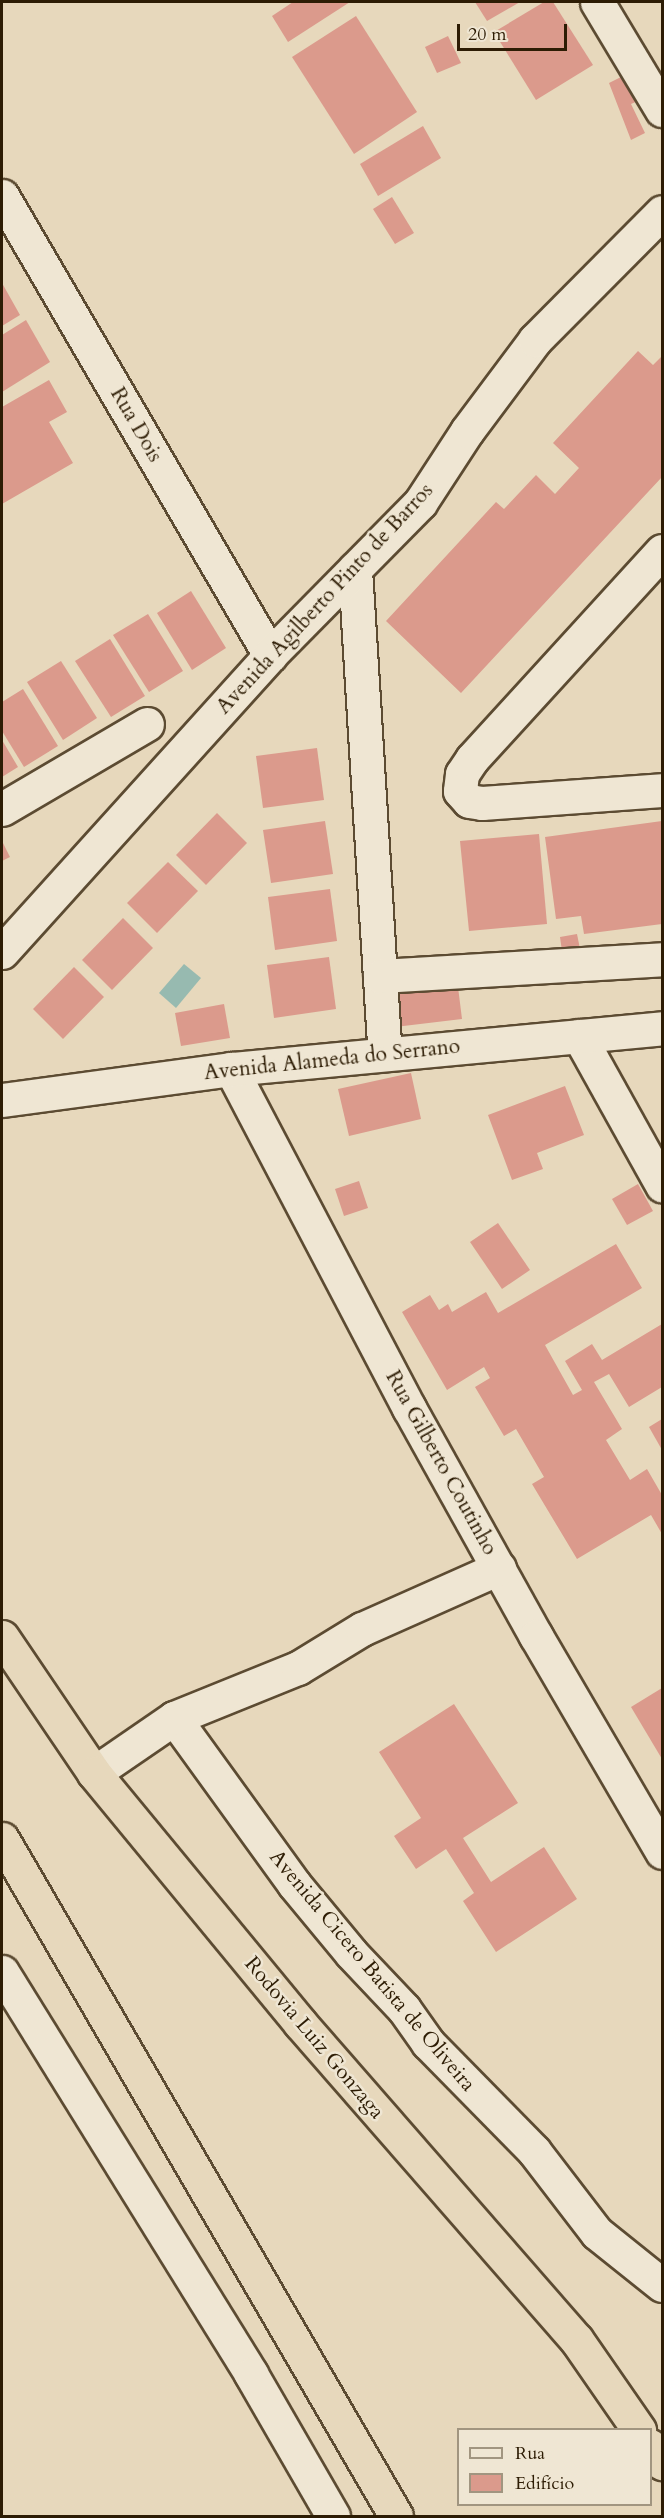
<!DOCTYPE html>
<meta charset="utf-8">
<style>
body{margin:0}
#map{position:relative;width:664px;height:2518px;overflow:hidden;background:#e7d8bc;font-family:Cardo,serif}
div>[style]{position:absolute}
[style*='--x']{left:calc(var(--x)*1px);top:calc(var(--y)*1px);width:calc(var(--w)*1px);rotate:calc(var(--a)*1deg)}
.water>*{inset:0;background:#97bab0}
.building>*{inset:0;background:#db9a8c}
.roads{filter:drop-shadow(2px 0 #5c4b32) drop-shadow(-2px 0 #5c4b32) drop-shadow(0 2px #5c4b32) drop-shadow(0 -2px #5c4b32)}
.minor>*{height:33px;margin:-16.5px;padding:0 16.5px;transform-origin:16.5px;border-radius:16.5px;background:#efe6d3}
.highway>*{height:33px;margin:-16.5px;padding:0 16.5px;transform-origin:16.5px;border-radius:16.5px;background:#e7d8bc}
span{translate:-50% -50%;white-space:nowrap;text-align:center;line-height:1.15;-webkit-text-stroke:5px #efe6d3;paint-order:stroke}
.street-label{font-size:21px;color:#2d1c04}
.frame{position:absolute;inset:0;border:3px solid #2d1c04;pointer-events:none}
.legend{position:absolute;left:457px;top:2428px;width:195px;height:78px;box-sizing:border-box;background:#efe6d3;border:2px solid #a19580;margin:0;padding:8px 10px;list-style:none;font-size:18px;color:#2d1c04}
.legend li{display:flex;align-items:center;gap:12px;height:30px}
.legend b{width:30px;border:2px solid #a19580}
.scale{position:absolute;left:457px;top:24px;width:110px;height:27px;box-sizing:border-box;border:3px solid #2d1c04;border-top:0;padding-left:8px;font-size:18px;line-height:21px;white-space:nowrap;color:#2d1c04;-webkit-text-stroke:4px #efe6d3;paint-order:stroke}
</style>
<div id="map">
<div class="water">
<div style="clip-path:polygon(184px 964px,201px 978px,176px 1008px,159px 993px)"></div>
</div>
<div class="building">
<div style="clip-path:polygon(293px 2px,350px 2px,288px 42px,272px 16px)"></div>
<div style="clip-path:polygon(475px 2px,520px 2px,487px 21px)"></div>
<div style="clip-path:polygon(544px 2px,553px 2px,593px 65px,536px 100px,494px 32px)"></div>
<div style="clip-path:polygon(356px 16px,417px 112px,354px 154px,292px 57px)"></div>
<div style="clip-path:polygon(448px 36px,461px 63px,437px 73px,425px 47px)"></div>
<div style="clip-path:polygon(627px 74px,640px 100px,631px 104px,645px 133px,631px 140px,609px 83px)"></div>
<div style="clip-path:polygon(423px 126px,441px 158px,378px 196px,360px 164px)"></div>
<div style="clip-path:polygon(392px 197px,414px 233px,395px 244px,373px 209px)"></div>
<div style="clip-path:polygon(2px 283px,20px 315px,2px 326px)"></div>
<div style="clip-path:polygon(26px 320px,50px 362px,2px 392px,2px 335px)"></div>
<div style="clip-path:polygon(638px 351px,653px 365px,662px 356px,662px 477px,461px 693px,386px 621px,496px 502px,504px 509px,536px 475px,555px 494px,579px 468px,553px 443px)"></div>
<div style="clip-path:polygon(49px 380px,67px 412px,49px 422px,73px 463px,2px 504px,2px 407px)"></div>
<div style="clip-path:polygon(191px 591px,226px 648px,192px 670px,157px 613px)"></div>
<div style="clip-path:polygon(148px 614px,183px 671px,149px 692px,113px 635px)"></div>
<div style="clip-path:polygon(110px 639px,145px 696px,111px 717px,75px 661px)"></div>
<div style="clip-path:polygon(61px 661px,97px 718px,63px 740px,27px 682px)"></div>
<div style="clip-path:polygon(23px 689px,58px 746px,24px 767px,2px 731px,2px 702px)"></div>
<div style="clip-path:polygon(2px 740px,18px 767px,2px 777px)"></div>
<div style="clip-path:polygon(317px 748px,324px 800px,263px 808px,256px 756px)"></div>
<div style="clip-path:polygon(217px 813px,247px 843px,206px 885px,176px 855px)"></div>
<div style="clip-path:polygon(325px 821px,333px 874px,271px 883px,263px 830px)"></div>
<div style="clip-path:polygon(662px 821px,662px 924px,584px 934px,581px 916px,556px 919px,545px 837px)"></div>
<div style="clip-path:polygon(539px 834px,547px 924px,469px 931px,460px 841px)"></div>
<div style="clip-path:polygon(2px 841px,10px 857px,2px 861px)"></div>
<div style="clip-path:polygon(168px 862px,198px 891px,157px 933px,127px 903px)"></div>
<div style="clip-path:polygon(330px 889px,337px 941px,275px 950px,268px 897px)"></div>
<div style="clip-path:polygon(123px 918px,153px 948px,112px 990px,82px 960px)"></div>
<div style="clip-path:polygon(577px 934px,580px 949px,562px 951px,560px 937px)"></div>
<div style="clip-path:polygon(329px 957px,336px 1009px,274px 1018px,267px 965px)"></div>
<div style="clip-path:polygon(74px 967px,104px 997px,63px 1039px,33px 1009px)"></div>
<div style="clip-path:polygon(457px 979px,462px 1019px,395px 1027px,390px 988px)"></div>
<div style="clip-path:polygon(224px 1004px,230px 1038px,181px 1046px,175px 1013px)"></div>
<div style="clip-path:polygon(411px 1073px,421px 1119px,349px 1136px,338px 1089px)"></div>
<div style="clip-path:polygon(565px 1086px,584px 1135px,537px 1153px,543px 1169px,512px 1180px,488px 1115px)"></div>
<div style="clip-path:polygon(359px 1181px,368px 1208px,344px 1216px,335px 1189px)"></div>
<div style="clip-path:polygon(638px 1184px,653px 1211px,627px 1225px,612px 1199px)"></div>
<div style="clip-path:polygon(498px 1223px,530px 1270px,502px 1289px,470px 1242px)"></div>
<div style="clip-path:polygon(616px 1244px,642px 1288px,545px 1345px,573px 1395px,582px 1390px,565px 1361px,592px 1344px,602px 1360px,662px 1324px,662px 1387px,629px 1407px,609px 1374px,594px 1382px,622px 1429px,606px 1440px,630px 1480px,647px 1469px,662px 1495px,662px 1534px,651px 1515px,577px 1559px,532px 1484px,544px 1477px,516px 1429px,504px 1436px,475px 1387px,490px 1378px,484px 1367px,447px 1390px,402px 1312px,430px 1295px,439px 1310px,448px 1304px,452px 1312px,486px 1292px,498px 1313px)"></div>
<div style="clip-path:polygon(662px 1419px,662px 1450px,649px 1427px)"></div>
<div style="clip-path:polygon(662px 1688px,662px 1759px,631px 1707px)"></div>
<div style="clip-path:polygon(454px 1704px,518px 1803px,463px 1838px,491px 1882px,544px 1847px,577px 1899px,496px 1952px,463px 1901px,474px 1893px,446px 1849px,416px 1869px,394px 1836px,421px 1818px,379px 1752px)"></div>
</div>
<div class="roads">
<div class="minor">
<div style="--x:597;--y:2;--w:126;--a:59"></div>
<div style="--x:2;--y:196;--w:532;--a:59.72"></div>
<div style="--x:662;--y:551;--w:282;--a:132.4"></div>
<div style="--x:472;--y:759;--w:18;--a:124"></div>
<div style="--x:462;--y:774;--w:17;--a:97"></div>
<div style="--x:460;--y:791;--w:13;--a:48"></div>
<div style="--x:469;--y:801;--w:13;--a:9"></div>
<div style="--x:482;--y:803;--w:180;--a:-4.1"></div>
<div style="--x:355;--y:569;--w:486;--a:86.5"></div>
<div style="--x:2;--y:809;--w:168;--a:-30.4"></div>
<div style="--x:2;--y:952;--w:400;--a:-47.9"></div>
<div style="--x:270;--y:655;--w:214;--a:-45.4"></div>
<div style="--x:420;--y:503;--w:86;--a:-56.9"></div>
<div style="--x:467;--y:431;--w:114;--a:-53.2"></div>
<div style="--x:535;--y:340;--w:180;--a:-45.2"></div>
<div style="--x:380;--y:976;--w:283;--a:-3.4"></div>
<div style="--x:579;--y:1036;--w:171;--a:60.9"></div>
<div style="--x:231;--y:1069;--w:383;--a:62.3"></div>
<div style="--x:409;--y:1408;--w:261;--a:60.9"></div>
<div style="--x:536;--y:1636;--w:250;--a:59.7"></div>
<div style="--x:2;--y:1100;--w:231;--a:-7.7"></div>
<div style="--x:231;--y:1069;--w:433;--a:-5.4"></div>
<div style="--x:174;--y:1718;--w:205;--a:54.1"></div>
<div style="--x:294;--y:1884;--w:89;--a:50.4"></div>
<div style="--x:351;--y:1953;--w:77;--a:46.6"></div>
<div style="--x:404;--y:2009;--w:42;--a:54.8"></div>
<div style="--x:428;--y:2043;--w:151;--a:45.5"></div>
<div style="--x:534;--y:2151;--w:103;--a:52.5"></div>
<div style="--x:597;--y:2233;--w:83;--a:38.7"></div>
<div style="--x:94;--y:1773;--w:97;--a:-34.5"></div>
<div style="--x:174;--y:1718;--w:134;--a:-22"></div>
<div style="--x:298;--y:1668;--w:75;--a:-31.4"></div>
<div style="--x:362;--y:1629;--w:150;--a:-24"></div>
<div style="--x:2;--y:1972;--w:473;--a:58.2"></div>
<div style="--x:251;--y:2374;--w:164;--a:60"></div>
</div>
<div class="highway">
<div style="--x:2;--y:1637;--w:164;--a:55.9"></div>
<div style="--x:94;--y:1773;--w:324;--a:50.5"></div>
<div style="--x:300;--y:2023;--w:420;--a:48.9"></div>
<div style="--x:576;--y:2339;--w:111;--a:55.3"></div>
<div style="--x:2;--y:1839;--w:783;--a:59.8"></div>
<div style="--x:650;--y:2446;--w:21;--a:55"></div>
</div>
</div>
<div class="street-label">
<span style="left:136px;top:425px;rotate:60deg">Rua Dois</span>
<span style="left:325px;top:599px;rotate:-47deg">Avenida Agilberto Pinto de Barros</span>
<span style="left:332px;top:1060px;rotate:-6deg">Avenida Alameda do Serrano</span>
<span style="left:441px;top:1463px;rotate:61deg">Rua Gilberto Coutinho</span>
<span style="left:372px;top:1971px;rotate:50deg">Avenida Cicero Batista de Oliveira</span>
<span style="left:314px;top:2038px;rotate:50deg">Rodovia Luiz Gonzaga</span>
</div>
<div class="frame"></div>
<ul class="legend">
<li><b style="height:8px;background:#efe6d3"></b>Rua</li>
<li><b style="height:16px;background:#db9a8c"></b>Edifício</li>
</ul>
<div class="scale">20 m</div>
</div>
